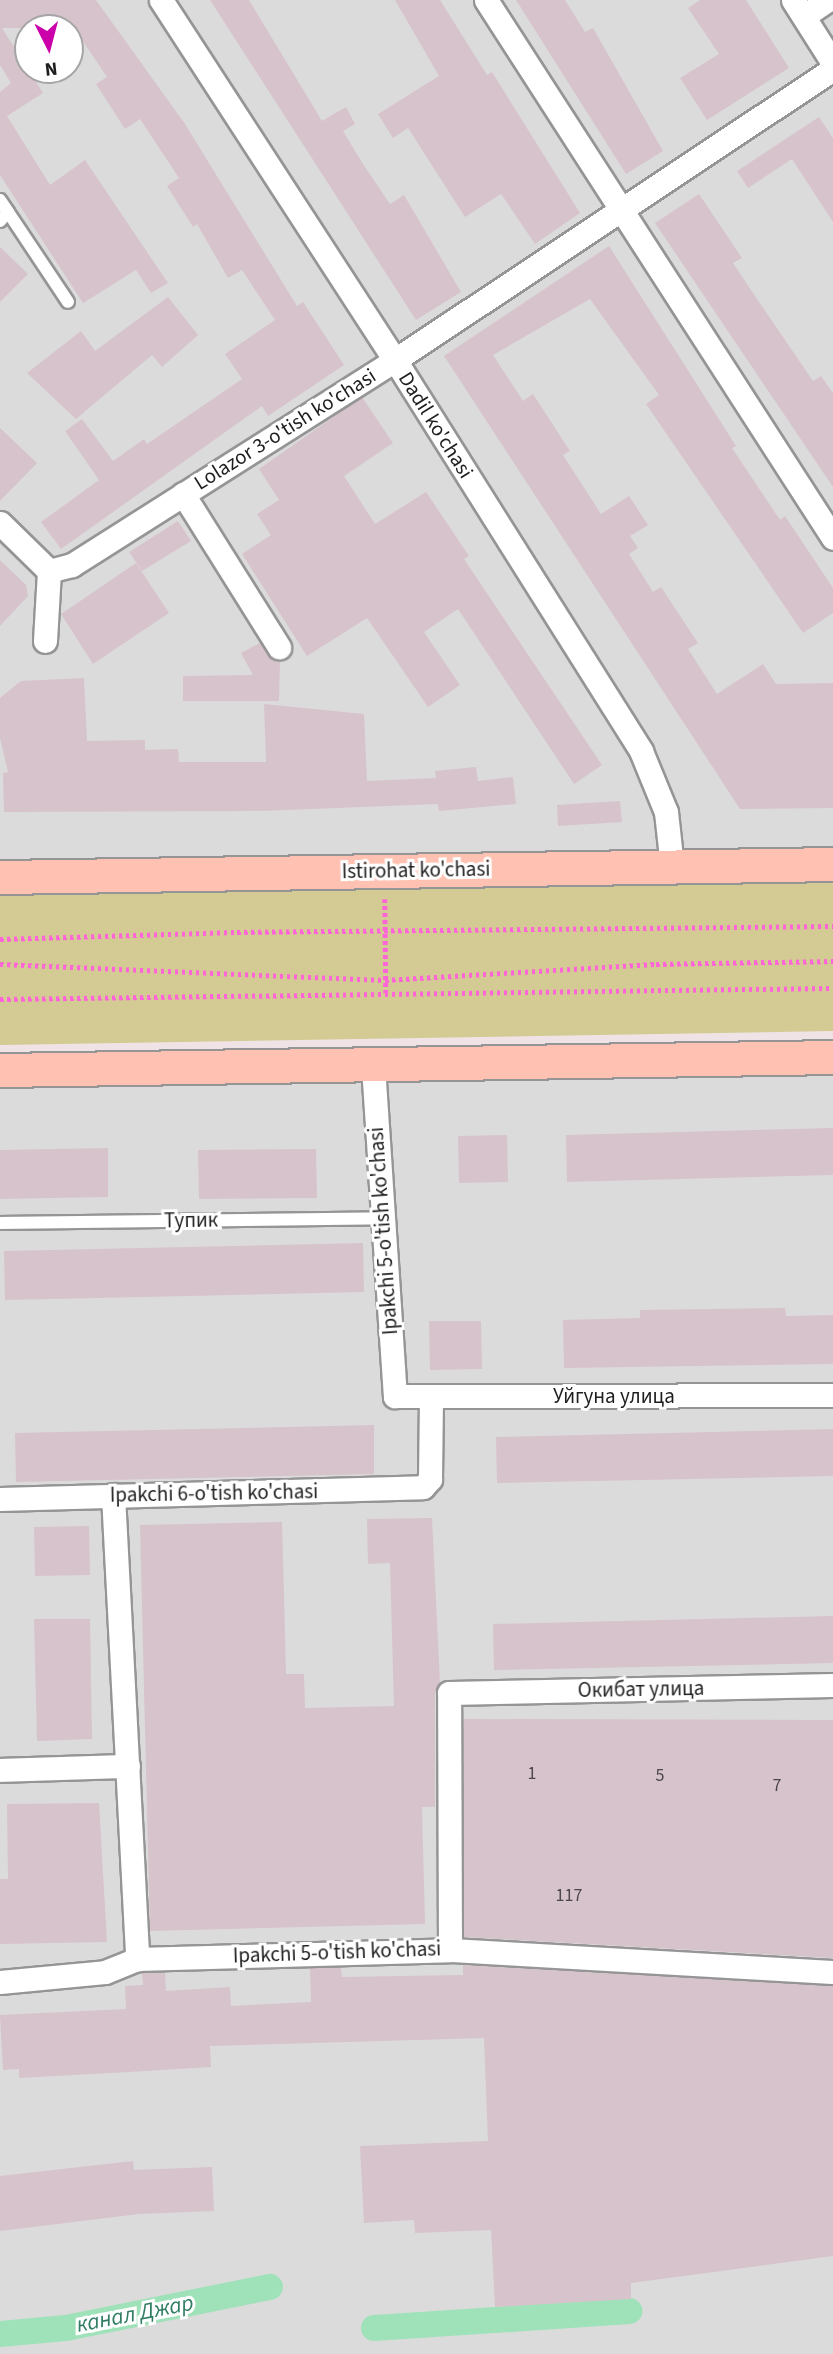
<!DOCTYPE html>
<meta charset="utf-8">
<style>
body{margin:0}
#map{position:relative;width:833px;height:2354px;overflow:hidden;background:#f0e3e5;font-family:"Source Sans 3",sans-serif}
div>[style]{position:absolute}
[style*='--x']{left:calc(var(--x)*1px);top:calc(var(--y)*1px);width:calc(var(--w)*1px);rotate:calc(var(--a)*1deg)}
.residential>*{inset:0;background:#dcdbdc}
.forest>*{inset:0;background:#d3cb93}
.canal>*{height:26px;margin:-13px;padding:0 13px;transform-origin:13px;border-radius:13px;background:#9fe2b9}
.building>*{inset:0;background:#d7c3cb}
.path>*{height:4.5px;margin-top:-2.25px;transform-origin:0;background:repeating-linear-gradient(90deg,#ff65d6 0 3.5px,transparent 0 7px)}
.roads{filter:drop-shadow(2px 0 #959595) drop-shadow(-2px 0 #959595) drop-shadow(0 2px #959595) drop-shadow(0 -2px #959595)}
.service>*{height:12px;margin:-6px;padding:0 6px;transform-origin:6px;border-radius:6px;background:#fff}
.minor>*{height:23px;margin:-11.5px;padding:0 11.5px;transform-origin:11.5px;border-radius:11.5px;background:#fff}
.secondary>*{height:33px;margin:-16.5px;padding:0 16.5px;transform-origin:16.5px;border-radius:16.5px;background:#ffc2b2}
span{translate:-50% -50%;white-space:nowrap;text-align:center;line-height:1.15;-webkit-text-stroke:6px #fff;paint-order:stroke}
.number-label{font-size:18px;color:#4c4749}
.number-label span{-webkit-text-stroke-width:0}
.street-label{font-size:21px;color:#1e1e1e}
.water-label{font-size:23px;color:#307d63;font-style:italic}
.north{position:absolute;left:14px;top:14px;width:70px;height:70px;box-sizing:border-box;background:#fff;border:2px solid #a5a5a5;border-radius:50%;rotate:174deg;font-size:19px;font-weight:700;line-height:28px;text-align:center;color:#1e1e1e}
.north::after{content:'';display:block;margin:auto;width:24px;height:32px;background:#cc00ab;clip-path:polygon(50% 0,100% 100%,50% 72%,0 100%)}
</style>
<div id="map">
<div class="residential">
<div style="clip-path:polygon(evenodd,0 0,833px 0,833px 864px,0 877px,0 0,28px 28px,70px 28px,70px 70px,28px 70px,28px 28px)"></div>
<div style="clip-path:polygon(833px 1067px,833px 2354px,0 2354px,0 1082px)"></div>
</div>
<div class="forest">
<div style="clip-path:polygon(833px 882px,833px 1031px,0 1045px,0 893px)"></div>
</div>
<div class="canal">
<div style="--x:374;--y:2328;--w:256;--a:-3.8"></div>
<div style="--x:0;--y:2334;--w:66;--a:-5.2"></div>
<div style="--x:66;--y:2328;--w:208;--a:-11.4"></div>
</div>
<div class="building">
<div style="clip-path:polygon(0 0,96px 0,185px 124px,297px 306px,303px 302px,344px 365px,268px 416px,262px 406px,61px 549px,41px 522px,99px 480px,65px 431px,82px 419px,113px 461px,144px 439px,147px 444px,242px 379px,225px 354px,275px 320px,242px 270px,228px 278px,197px 224px,193px 227px,167px 186px,179px 178px,140px 119px,125px 129px,96px 84px,107px 77px,74px 28px,2px 28px,43px 93px,7px 116px,50px 185px,85px 160px,168px 283px,151px 293px,136px 270px,83px 303px,0 175px,0 92px,11px 83px,0 65px)"></div>
<div style="clip-path:polygon(210px 0,249px 0,322px 121px,346px 107px,355px 124px,343px 131px,361px 161px,390px 204px,404px 195px,461px 292px,416px 320px)"></div>
<div style="clip-path:polygon(395px 0,440px 0,487px 75px,492px 72px,580px 213px,535px 244px,501px 194px,465px 217px,408px 128px,393px 138px,378px 114px,439px 76px)"></div>
<div style="clip-path:polygon(516px 0,565px 0,585px 32px,593px 28px,663px 151px,626px 174px)"></div>
<div style="clip-path:polygon(700px 0,746px 0,789px 68px,707px 120px,680px 78px,719px 54px,688px 8px)"></div>
<div style="clip-path:polygon(819px 117px,833px 138px,833px 222px,792px 159px,748px 188px,737px 171px)"></div>
<div style="clip-path:polygon(699px 194px,742px 258px,733px 263px,757px 299px,813px 381px,821px 376px,833px 393px,833px 487px,655px 223px)"></div>
<div style="clip-path:polygon(609px 246px,736px 446px,732px 448px,780px 520px,785px 516px,833px 588px,833px 613px,803px 633px,646px 404px,659px 395px,590px 299px,493px 355px,523px 401px,533px 394px,570px 451px,563px 455px,601px 514px,629px 496px,648px 525px,630px 536px,638px 548px,629px 554px,653px 592px,661px 587px,698px 643px,688px 649px,717px 694px,763px 664px,776px 684px,833px 683px,833px 808px,740px 809px,444px 356px)"></div>
<div style="clip-path:polygon(0 247px,28px 274px,0 302px)"></div>
<div style="clip-path:polygon(168px 297px,198px 335px,162px 367px,152px 355px,76px 419px,27px 373px,81px 331px,95px 351px)"></div>
<div style="clip-path:polygon(362px 397px,393px 443px,344px 476px,375px 524px,426px 492px,469px 556px,464px 559px,602px 765px,574px 784px,458px 609px,424px 632px,460px 685px,428px 707px,367px 618px,307px 656px,242px 554px,271px 535px,257px 514px,279px 500px,259px 469px)"></div>
<div style="clip-path:polygon(0 428px,37px 463px,0 501px)"></div>
<div style="clip-path:polygon(178px 521px,191px 541px,142px 571px,129px 552px)"></div>
<div style="clip-path:polygon(0 560px,26px 585px,28px 596px,0 626px)"></div>
<div style="clip-path:polygon(136px 563px,169px 613px,93px 664px,61px 614px)"></div>
<div style="clip-path:polygon(260px 643px,272px 659px,280px 661px,279px 701px,183px 701px,183px 676px,253px 675px,241px 653px)"></div>
<div style="clip-path:polygon(84px 678px,87px 741px,145px 740px,145px 750px,178px 749px,179px 762px,266px 762px,264px 704px,364px 714px,367px 781px,436px 778px,435px 771px,476px 767px,478px 781px,513px 777px,516px 804px,439px 811px,438px 804px,261px 811px,4px 812px,3px 773px,8px 772px,0 738px,0 698px,21px 681px)"></div>
<div style="clip-path:polygon(620px 801px,622px 822px,558px 826px,557px 805px)"></div>
<div style="clip-path:polygon(833px 1128px,833px 1175px,567px 1182px,566px 1135px)"></div>
<div style="clip-path:polygon(507px 1135px,508px 1182px,459px 1183px,458px 1136px)"></div>
<div style="clip-path:polygon(108px 1148px,108px 1197px,0 1199px,0 1150px)"></div>
<div style="clip-path:polygon(316px 1149px,317px 1198px,199px 1199px,198px 1150px)"></div>
<div style="clip-path:polygon(363px 1243px,364px 1292px,5px 1300px,4px 1251px)"></div>
<div style="clip-path:polygon(785px 1308px,786px 1316px,833px 1315px,833px 1364px,564px 1368px,563px 1320px,640px 1318px,640px 1310px)"></div>
<div style="clip-path:polygon(429px 1321px,481px 1321px,482px 1369px,430px 1370px)"></div>
<div style="clip-path:polygon(374px 1425px,374px 1474px,16px 1482px,15px 1433px)"></div>
<div style="clip-path:polygon(833px 1429px,833px 1476px,497px 1483px,496px 1437px)"></div>
<div style="clip-path:polygon(432px 1518px,440px 1683px,435px 1693px,435px 1807px,422px 1807px,425px 1924px,150px 1931px,140px 1525px,282px 1522px,286px 1674px,304px 1674px,305px 1708px,394px 1706px,390px 1563px,368px 1564px,367px 1519px)"></div>
<div style="clip-path:polygon(89px 1526px,90px 1575px,35px 1576px,34px 1527px)"></div>
<div style="clip-path:polygon(833px 1616px,833px 1663px,494px 1670px,493px 1624px)"></div>
<div style="clip-path:polygon(34px 1619px,90px 1619px,92px 1739px,37px 1741px)"></div>
<div style="clip-path:polygon(463px 1719px,833px 1720px,833px 1958px,464px 1937px)"></div>
<div style="clip-path:polygon(99px 1803px,107px 1942px,0 1944px,0 1879px,8px 1879px,7px 1804px)"></div>
<div style="clip-path:polygon(463px 1965px,833px 1986px,833px 2256px,631px 2283px,631px 2299px,495px 2307px,491px 2230px,415px 2233px,414px 2220px,364px 2223px,360px 2146px,488px 2141px,484px 2038px,210px 2046px,211px 2067px,129px 2072px,19px 2078px,19px 2069px,3px 2070px,0 2015px,126px 2009px,125px 1986px,143px 1985px,142px 1973px,165px 1972px,166px 1991px,230px 1987px,231px 2006px,311px 2002px,310px 1968px,341px 1967px,342px 1977px,463px 1975px)"></div>
<div style="clip-path:polygon(133px 2161px,134px 2170px,212px 2167px,214px 2211px,139px 2214px,0 2231px,0 2176px)"></div>
</div>
<div class="path">
<div style="--x:385;--y:899;--w:94;--a:89.4"></div>
<div style="--x:0;--y:939;--w:237;--a:-1.7"></div>
<div style="--x:237;--y:932;--w:596;--a:-0.58"></div>
<div style="--x:0;--y:964;--w:385;--a:2.4"></div>
<div style="--x:385;--y:980;--w:271;--a:-3.4"></div>
<div style="--x:656;--y:964;--w:177;--a:-1"></div>
<div style="--x:0;--y:999;--w:833;--a:-0.76"></div>
</div>
<div class="roads">
<div class="service">
<div style="--x:0;--y:200;--w:14;--a:56"></div>
<div style="--x:8;--y:212;--w:12;--a:132"></div>
<div style="--x:8;--y:212;--w:108;--a:56.3"></div>
<div style="--x:0;--y:1223;--w:382;--a:-0.7"></div>
</div>
<div class="minor">
<div style="--x:161;--y:0;--w:429;--a:57"></div>
<div style="--x:395;--y:360;--w:462;--a:57.8"></div>
<div style="--x:641;--y:751;--w:66;--a:67.7"></div>
<div style="--x:666;--y:812;--w:54;--a:83.7"></div>
<div style="--x:486;--y:0;--w:640;--a:57.18"></div>
<div style="--x:793;--y:0;--w:75;--a:57.6"></div>
<div style="--x:804;--y:16;--w:29;--a:-34"></div>
<div style="--x:183;--y:494;--w:181;--a:57.9"></div>
<div style="--x:0;--y:523;--w:69;--a:44.4"></div>
<div style="--x:49;--y:571;--w:70;--a:93.3"></div>
<div style="--x:49;--y:571;--w:24;--a:-15"></div>
<div style="--x:72;--y:565;--w:383;--a:-32.4"></div>
<div style="--x:395;--y:360;--w:526;--a:-33.6"></div>
<div style="--x:373;--y:1066;--w:331;--a:86.2"></div>
<div style="--x:395;--y:1396;--w:438;--a:-0.1"></div>
<div style="--x:113;--y:1495;--w:465;--a:87"></div>
<div style="--x:0;--y:1499;--w:423;--a:-1.6"></div>
<div style="--x:423;--y:1487;--w:11;--a:-49"></div>
<div style="--x:430;--y:1479;--w:82;--a:-89.3"></div>
<div style="--x:0;--y:1770;--w:128;--a:-1.8"></div>
<div style="--x:450;--y:1950;--w:384;--a:3.3"></div>
<div style="--x:0;--y:1982;--w:105;--a:-5.4"></div>
<div style="--x:105;--y:1972;--w:35;--a:-22"></div>
<div style="--x:137;--y:1959;--w:313;--a:-1.6"></div>
<div style="--x:450;--y:1950;--w:257;--a:-90.2"></div>
<div style="--x:449;--y:1693;--w:384;--a:-1.2"></div>
</div>
<div class="secondary">
<div style="--x:0;--y:877;--w:833;--a:-0.89"></div>
<div style="--x:0;--y:1070;--w:833;--a:-0.89"></div>
</div>
</div>
<div class="number-label">
<span style="left:532px;top:1774px">1</span>
<span style="left:660px;top:1776px">5</span>
<span style="left:777px;top:1786px">7</span>
<span style="left:569px;top:1896px">117</span>
</div>
<div class="street-label">
<span style="left:436px;top:425px;rotate:58deg">Dadil ko'chasi</span>
<span style="left:285px;top:429px;rotate:-32deg">Lolazor 3-o'tish ko'chasi</span>
<span style="left:416px;top:870px;rotate:-1deg">Istirohat ko'chasi</span>
<span style="left:191px;top:1220px;rotate:-1deg">Тупик</span>
<span style="left:383px;top:1231px;rotate:-94deg">Ipakchi 5-o'tish ko'chasi</span>
<span style="left:614px;top:1396px">Уйгуна улица</span>
<span style="left:214px;top:1493px;rotate:-1deg">Ipakchi 6-o'tish ko'chasi</span>
<span style="left:641px;top:1689px;rotate:-1deg">Окибат улица</span>
<span style="left:337px;top:1952px;rotate:-2deg">Ipakchi 5-o'tish ko'chasi</span>
</div>
<div class="water-label">
<span style="left:135px;top:2314px;rotate:-11deg">канал Джар</span>
</div>
<div class="north">N</div>
</div>
